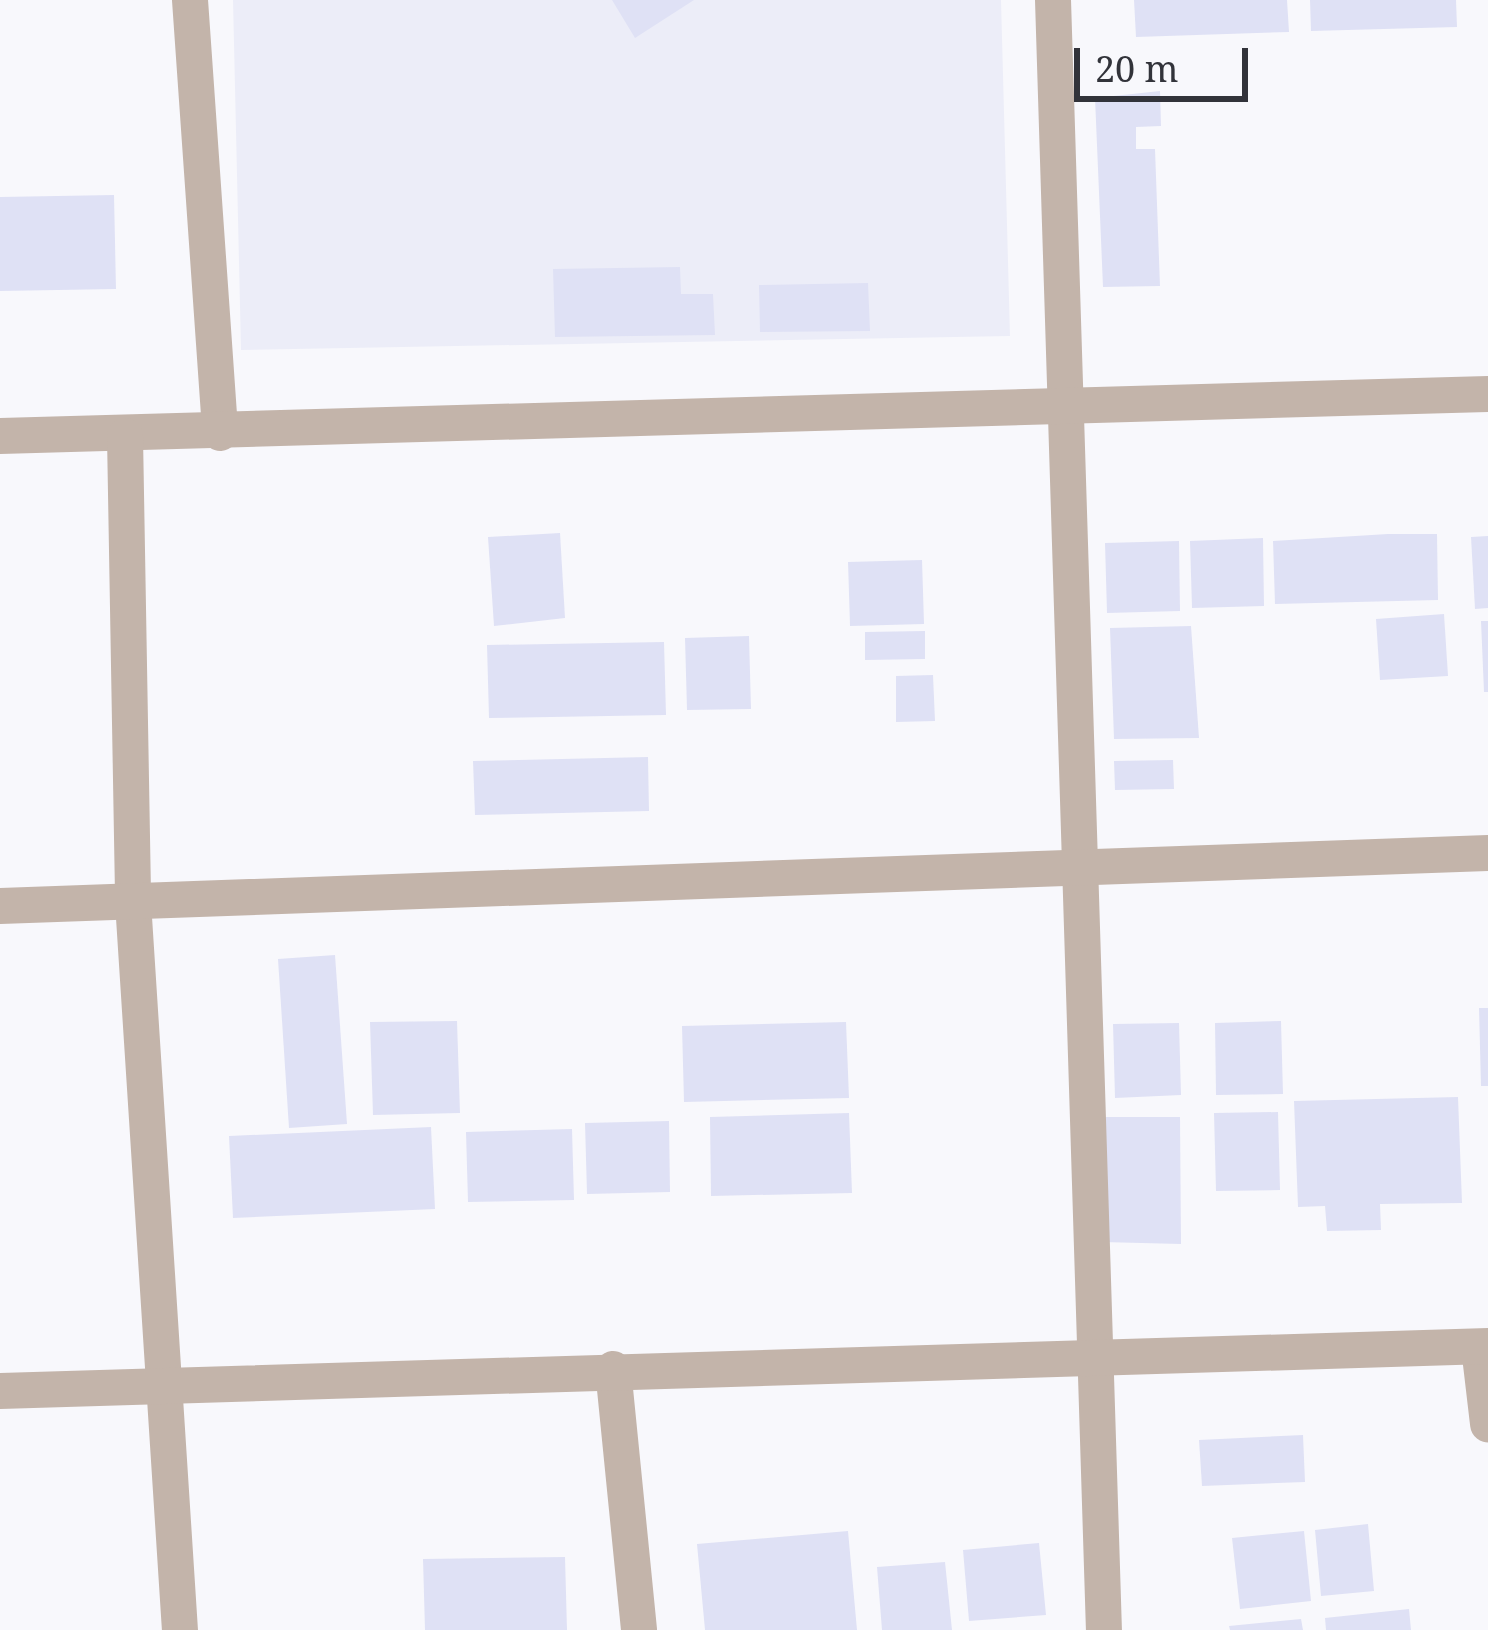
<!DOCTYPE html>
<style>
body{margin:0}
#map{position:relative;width:1488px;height:1630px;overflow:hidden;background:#f8f8fc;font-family:"Noto Serif",serif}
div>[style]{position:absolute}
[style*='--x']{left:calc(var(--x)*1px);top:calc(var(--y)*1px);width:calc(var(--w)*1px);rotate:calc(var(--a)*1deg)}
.built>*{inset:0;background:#ecedf8}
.building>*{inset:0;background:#dfe1f5}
.street>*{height:36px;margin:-18px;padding:0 18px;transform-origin:18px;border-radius:18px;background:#c3b4aa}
span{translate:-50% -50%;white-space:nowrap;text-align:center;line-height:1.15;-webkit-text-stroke:12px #f8f8fc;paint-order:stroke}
.scale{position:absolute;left:1074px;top:48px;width:174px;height:54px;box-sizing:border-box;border:6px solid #32333a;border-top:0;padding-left:15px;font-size:36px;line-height:42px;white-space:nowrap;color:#32333a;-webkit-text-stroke:9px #f8f8fc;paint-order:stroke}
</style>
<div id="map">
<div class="built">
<div style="clip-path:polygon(233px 0,1001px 0,1010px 336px,241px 350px)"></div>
</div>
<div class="building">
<div style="clip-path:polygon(612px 0,694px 0,635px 38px)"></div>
<div style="clip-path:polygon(1134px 0,1287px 0,1289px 32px,1136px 37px)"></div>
<div style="clip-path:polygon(1310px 0,1456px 0,1457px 27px,1311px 31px)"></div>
<div style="clip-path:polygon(1160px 91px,1161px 126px,1136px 127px,1136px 149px,1155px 149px,1160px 286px,1103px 287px,1095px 98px)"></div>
<div style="clip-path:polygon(114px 195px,116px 289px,0 291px,0 197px)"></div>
<div style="clip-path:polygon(680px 267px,681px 294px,713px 294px,715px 335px,555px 337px,553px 269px)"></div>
<div style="clip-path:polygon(868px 283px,870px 331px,760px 332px,759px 285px)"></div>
<div style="clip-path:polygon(560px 533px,565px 618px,494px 626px,488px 537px)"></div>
<div style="clip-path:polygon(1388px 534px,1437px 534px,1438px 600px,1275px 604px,1273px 541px)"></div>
<div style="clip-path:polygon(1488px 536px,1488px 608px,1475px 609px,1471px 537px)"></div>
<div style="clip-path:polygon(1263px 538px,1264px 606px,1192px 608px,1190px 541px)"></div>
<div style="clip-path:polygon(1179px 541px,1180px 611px,1107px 613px,1105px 543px)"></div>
<div style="clip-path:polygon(922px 560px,924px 624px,850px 626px,848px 562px)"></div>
<div style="clip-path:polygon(1444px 614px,1448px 676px,1380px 680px,1376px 619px)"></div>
<div style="clip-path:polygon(1481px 621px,1488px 621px,1488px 692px,1484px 692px)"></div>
<div style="clip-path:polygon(1191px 626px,1199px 738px,1114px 739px,1110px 628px)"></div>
<div style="clip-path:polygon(925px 631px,925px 659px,865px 660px,865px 632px)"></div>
<div style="clip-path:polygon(749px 636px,751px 709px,687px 710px,685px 638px)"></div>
<div style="clip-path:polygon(664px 642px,666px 715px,489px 718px,487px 645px)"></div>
<div style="clip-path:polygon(933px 675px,935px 721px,896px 722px,896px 676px)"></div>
<div style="clip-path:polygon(648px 757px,649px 811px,475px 815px,473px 761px)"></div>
<div style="clip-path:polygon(1173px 760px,1174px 789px,1115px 790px,1114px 761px)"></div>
<div style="clip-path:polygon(335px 955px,347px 1124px,289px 1128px,278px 959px)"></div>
<div style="clip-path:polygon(1479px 1008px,1488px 1008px,1488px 1086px,1481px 1086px)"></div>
<div style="clip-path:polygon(457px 1021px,460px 1113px,373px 1115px,370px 1022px)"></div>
<div style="clip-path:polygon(1281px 1021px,1283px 1094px,1216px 1095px,1215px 1023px)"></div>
<div style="clip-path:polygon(846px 1022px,849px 1098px,684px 1102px,682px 1026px)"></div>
<div style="clip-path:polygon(1179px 1023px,1181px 1095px,1115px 1098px,1113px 1024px)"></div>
<div style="clip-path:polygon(1458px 1097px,1462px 1203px,1380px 1204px,1381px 1230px,1327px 1231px,1325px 1206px,1298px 1207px,1294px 1101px)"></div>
<div style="clip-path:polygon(1278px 1112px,1280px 1190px,1216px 1191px,1214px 1113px)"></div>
<div style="clip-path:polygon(849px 1113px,852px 1193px,711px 1196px,710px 1117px)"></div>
<div style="clip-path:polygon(1101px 1117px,1180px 1117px,1181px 1244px,1102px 1242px)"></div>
<div style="clip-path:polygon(669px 1121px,670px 1192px,587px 1194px,585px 1123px)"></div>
<div style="clip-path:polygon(431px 1127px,435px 1209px,233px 1218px,229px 1136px)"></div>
<div style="clip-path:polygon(572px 1129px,574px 1200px,468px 1202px,466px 1132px)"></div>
<div style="clip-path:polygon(1303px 1435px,1305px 1482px,1202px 1486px,1199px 1440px)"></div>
<div style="clip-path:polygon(1368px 1524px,1374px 1591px,1321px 1596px,1315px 1530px)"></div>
<div style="clip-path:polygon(848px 1531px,857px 1630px,705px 1630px,697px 1544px)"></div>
<div style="clip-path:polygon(1304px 1531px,1311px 1601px,1240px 1609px,1232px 1538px)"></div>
<div style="clip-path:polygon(1039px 1543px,1046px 1615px,969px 1621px,963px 1550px)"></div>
<div style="clip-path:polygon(565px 1557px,567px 1630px,425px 1630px,423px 1559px)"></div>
<div style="clip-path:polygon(945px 1562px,952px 1630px,882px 1630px,877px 1567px)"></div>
<div style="clip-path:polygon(1409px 1609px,1411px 1630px,1326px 1630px,1325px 1618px)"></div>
<div style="clip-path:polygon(1301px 1619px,1303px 1630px,1230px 1630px,1229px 1626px)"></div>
</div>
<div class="street">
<div style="--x:190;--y:0;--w:434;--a:86"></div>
<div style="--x:1053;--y:0;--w:1631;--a:88.21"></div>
<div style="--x:0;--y:436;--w:1489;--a:-1.62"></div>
<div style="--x:125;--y:436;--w:466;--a:89"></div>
<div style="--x:133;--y:902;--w:730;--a:86.31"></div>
<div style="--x:0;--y:906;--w:1489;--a:-2.04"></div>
<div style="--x:1479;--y:1347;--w:78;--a:83.3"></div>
<div style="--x:613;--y:1369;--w:262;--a:84.3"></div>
<div style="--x:0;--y:1391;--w:1489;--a:-1.73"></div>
</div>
<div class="scale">20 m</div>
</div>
